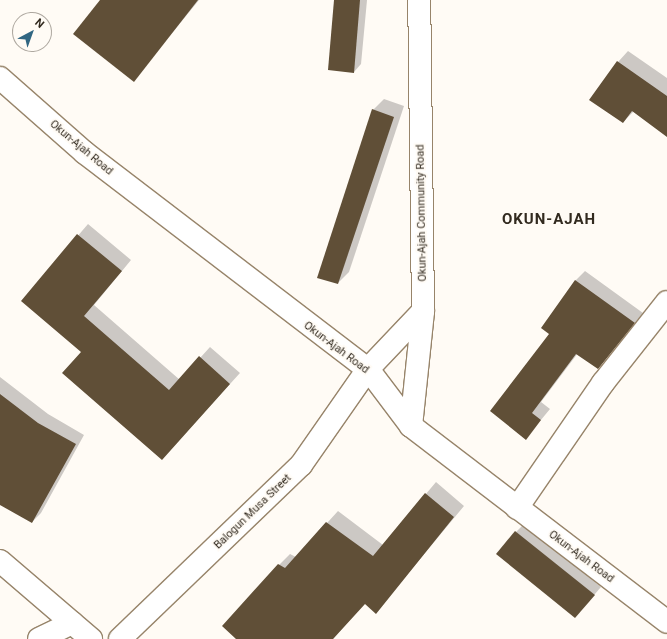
<!DOCTYPE html>
<style>
body{margin:0}
#map{position:relative;width:667px;height:639px;overflow:hidden;background:#fffbf5;font-family:Roboto,sans-serif}
div>[style]{position:absolute}
[style*='--x']{left:calc(var(--x)*1px);top:calc(var(--y)*1px);width:calc(var(--w)*1px);rotate:calc(var(--a)*1deg)}
.shadow>*{inset:0;background:#0003}
.building>*{inset:0;background:#604f37}
.roads{filter:drop-shadow(1px 0 #97846a) drop-shadow(-1px 0 #97846a) drop-shadow(0 1px #97846a) drop-shadow(0 -1px #97846a)}
.minor>*{height:22px;margin:-11px;padding:0 11px;transform-origin:11px;border-radius:11px;background:#fff}
.major>*{height:22px;margin:-11px;padding:0 11px;transform-origin:11px;border-radius:11px;background:#fff}
span{translate:-50% -50%;white-space:nowrap;text-align:center;line-height:1.15;-webkit-text-stroke:4px #fffbf5;paint-order:stroke}
.street-label{font-size:11px;color:#322a1f}
.district-label{font-size:15px;color:#322a1f;font-weight:700;letter-spacing:1px}
.north{position:absolute;left:12px;top:12px;width:40px;height:40px;box-sizing:border-box;background:#fffbf5;border:1px solid #ada79f;border-radius:50%;rotate:41deg;font-size:11px;font-weight:700;line-height:16px;text-align:center;color:#322a1f}
.north::after{content:'';display:block;margin:auto;width:14px;height:18px;background:#316682;clip-path:polygon(50% 0,100% 100%,50% 72%,0 100%)}
</style>
<div id="map">
<div class="shadow">
<div style="clip-path:polygon(101px 0,199px 0,133px 81px)"></div>
<div style="clip-path:polygon(335px 0,367px 0,361px 64px,354px 72px)"></div>
<div style="clip-path:polygon(628px 51px,667px 78px,667px 136px,634px 111px,623px 122px,618px 62px)"></div>
<div style="clip-path:polygon(384px 99px,404px 106px,349px 272px,338px 283px,373px 110px)"></div>
<div style="clip-path:polygon(88px 224px,131px 260px,94px 305px,180px 380px,210px 347px,240px 373px,172px 448px,82px 352px,22px 301px)"></div>
<div style="clip-path:polygon(585px 271px,643px 313px,598px 368px,578px 353px,541px 402px,550px 409px,526px 438px,550px 334px,575px 281px)"></div>
<div style="clip-path:polygon(0 377px,48px 414px,84px 435px,41px 513px,32px 522px,0 504px)"></div>
<div style="clip-path:polygon(436px 482px,464px 506px,376px 612px,365px 603px,333px 639px,238px 639px,279px 565px,290px 554px,296px 557px,338px 511px,383px 545px)"></div>
<div style="clip-path:polygon(524px 524px,601px 587px,575px 617px,516px 532px)"></div>
</div>
<div class="building">
<div style="clip-path:polygon(100px 0,198px 0,134px 82px,73px 34px)"></div>
<div style="clip-path:polygon(334px 0,360px 0,354px 73px,328px 70px)"></div>
<div style="clip-path:polygon(617px 61px,667px 96px,667px 137px,632px 111px,623px 123px,589px 100px)"></div>
<div style="clip-path:polygon(372px 109px,394px 117px,338px 284px,317px 278px)"></div>
<div style="clip-path:polygon(77px 234px,122px 271px,84px 316px,169px 390px,199px 356px,230px 384px,162px 460px,62px 373px,81px 352px,21px 301px)"></div>
<div style="clip-path:polygon(575px 280px,635px 323px,598px 369px,576px 354px,532px 413px,541px 420px,526px 440px,490px 411px,549px 334px,541px 328px)"></div>
<div style="clip-path:polygon(0 394px,38px 423px,76px 444px,32px 523px,0 505px)"></div>
<div style="clip-path:polygon(425px 493px,454px 517px,376px 614px,365px 604px,333px 639px,236px 639px,222px 626px,278px 564px,285px 568px,326px 522px,373px 556px)"></div>
<div style="clip-path:polygon(515px 531px,595px 595px,575px 618px,496px 554px)"></div>
</div>
<div class="roads">
<div class="minor">
<div style="--x:0;--y:78;--w:113;--a:41.4"></div>
<div style="--x:85;--y:153;--w:356;--a:37.4"></div>
<div style="--x:368;--y:369;--w:71;--a:53"></div>
<div style="--x:411;--y:426;--w:116;--a:-84"></div>
<div style="--x:423;--y:311;--w:311;--a:-90.7"></div>
<div style="--x:517;--y:508;--w:152;--a:-55.5"></div>
<div style="--x:603;--y:383;--w:103;--a:-51.7"></div>
<div style="--x:0;--y:561;--w:120;--a:40.6"></div>
<div style="--x:39;--y:639;--w:37;--a:-26"></div>
<div style="--x:120;--y:639;--w:251;--a:-43.9"></div>
<div style="--x:301;--y:465;--w:117;--a:-55.1"></div>
<div style="--x:368;--y:369;--w:80;--a:-46.5"></div>
</div>
<div class="major">
<div style="--x:411;--y:426;--w:322;--a:37.4"></div>
</div>
</div>
<div class="street-label">
<span style="left:81px;top:148px;rotate:40deg">Okun-Ajah Road</span>
<span style="left:422px;top:213px;rotate:-91deg">Okun-Ajah Community Road</span>
<span style="left:336px;top:348px;rotate:37deg">Okun-Ajah Road</span>
<span style="left:253px;top:512px;rotate:-44deg">Balogun Musa Street</span>
<span style="left:581px;top:557px;rotate:37deg">Okun-Ajah Road</span>
</div>
<div class="district-label">
<span style="left:549px;top:220px">OKUN-AJAH</span>
</div>
<div class="north">N</div>
</div>
